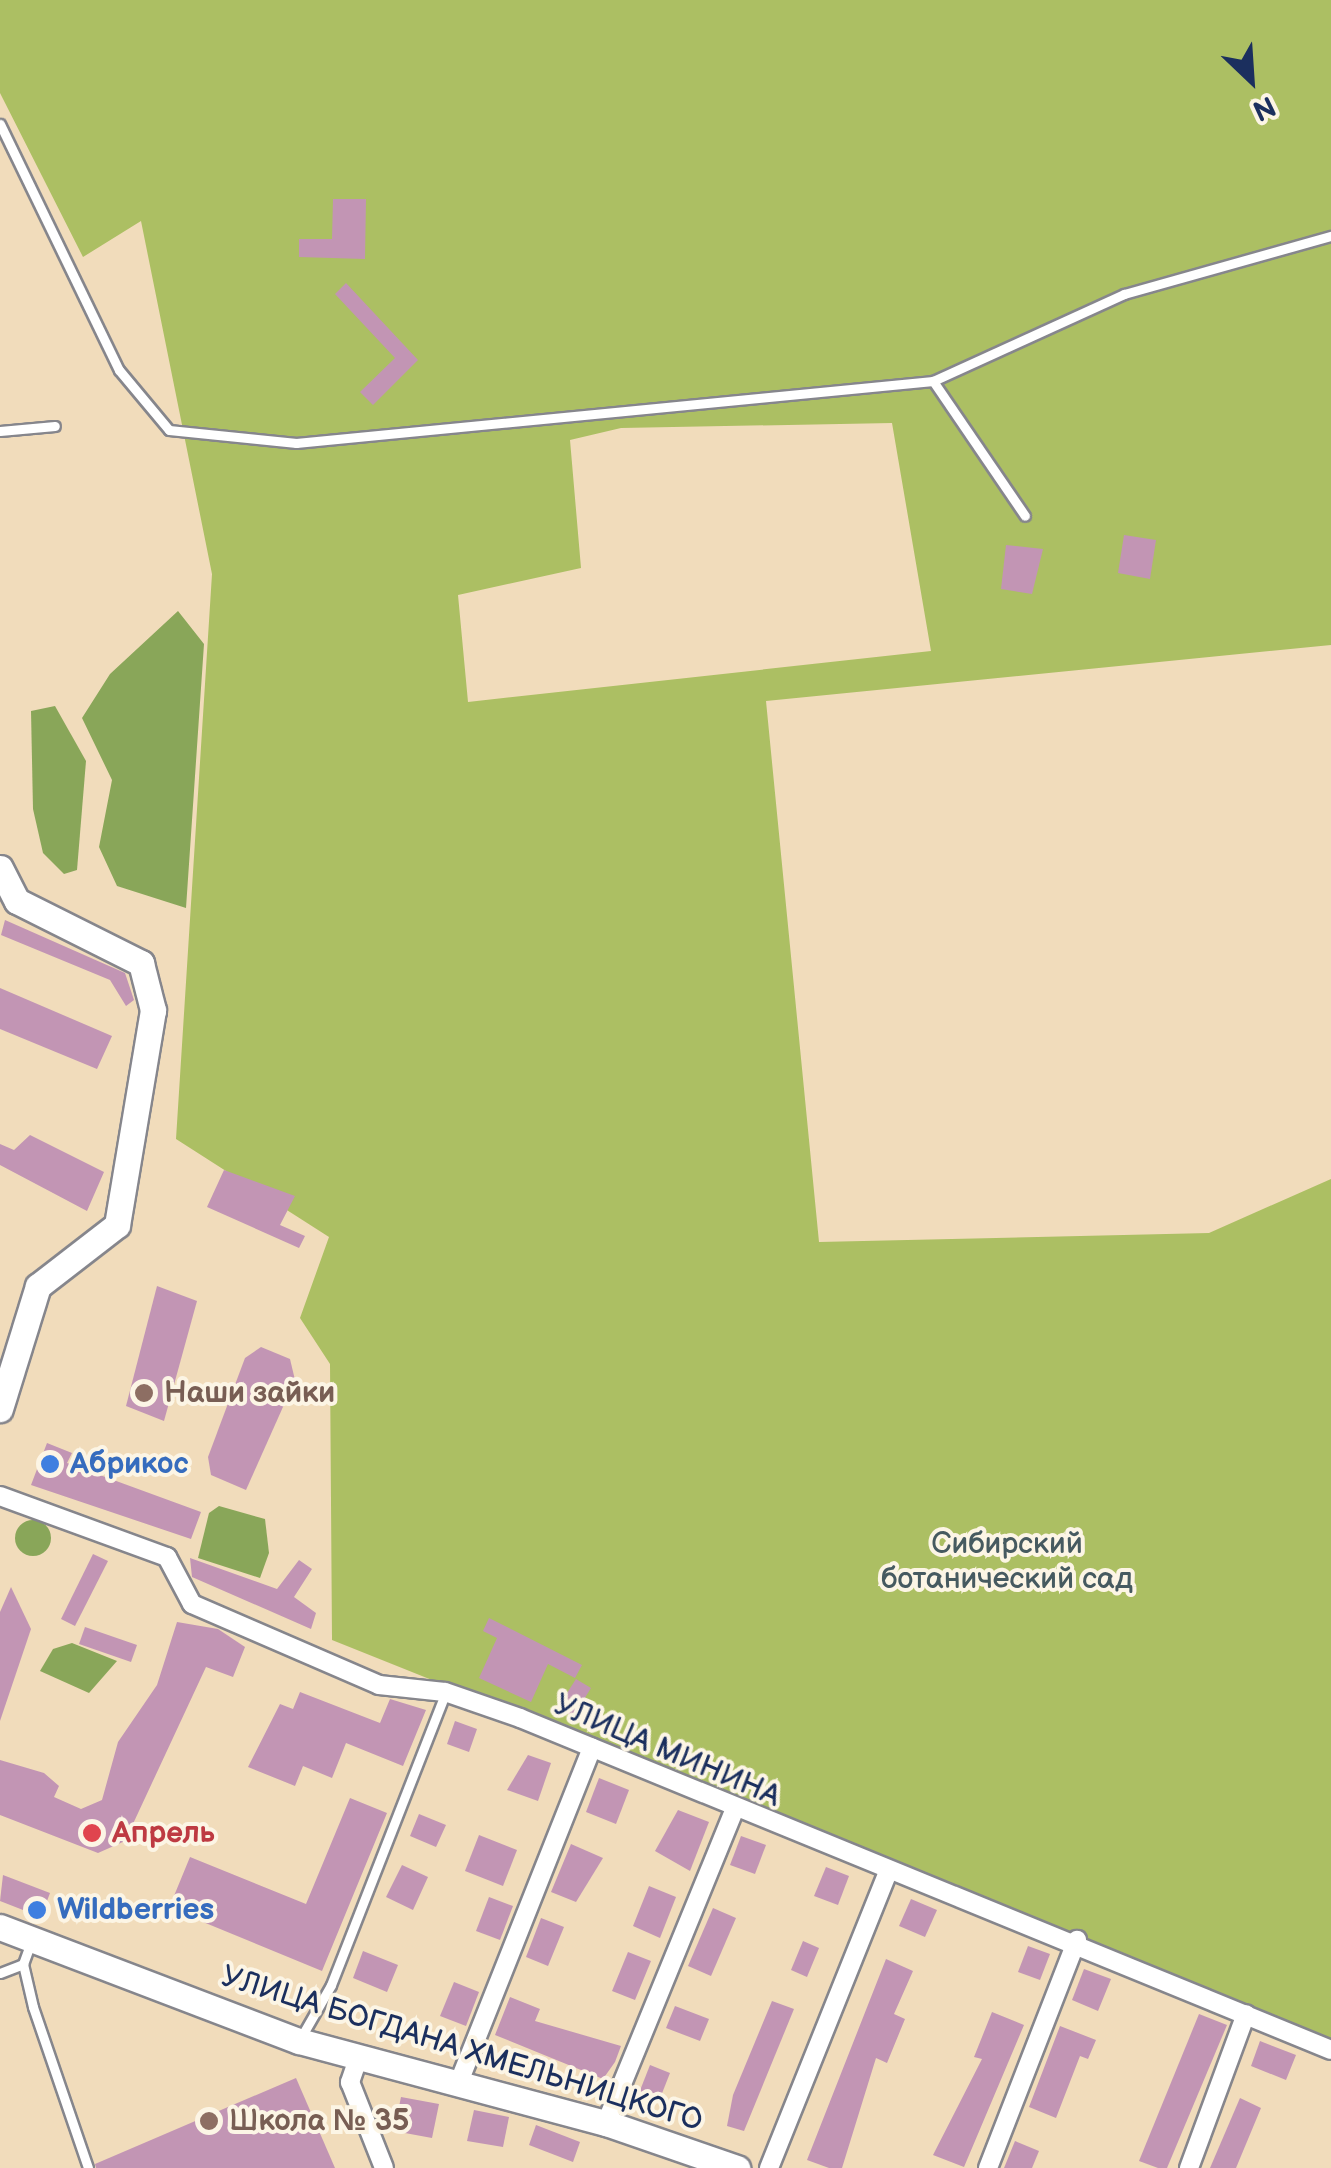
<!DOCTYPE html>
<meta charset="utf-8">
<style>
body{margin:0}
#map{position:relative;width:1331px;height:2168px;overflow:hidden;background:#f1dcbb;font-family:"Balsamiq Sans",sans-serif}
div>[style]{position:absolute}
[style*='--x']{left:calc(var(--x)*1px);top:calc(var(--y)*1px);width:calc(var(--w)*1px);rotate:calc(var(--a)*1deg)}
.green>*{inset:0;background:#acbf63}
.forest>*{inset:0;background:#89a659}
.round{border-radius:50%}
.building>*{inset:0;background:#c295b4}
.roads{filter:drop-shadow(2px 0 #86868c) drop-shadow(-2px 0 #86868c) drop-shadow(0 2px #86868c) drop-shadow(0 -2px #86868c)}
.lane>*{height:9px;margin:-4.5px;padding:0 4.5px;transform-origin:4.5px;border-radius:4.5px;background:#fff}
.street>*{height:18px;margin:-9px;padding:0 9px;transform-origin:9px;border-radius:9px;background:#fff}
.secondary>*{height:25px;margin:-12.5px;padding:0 12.5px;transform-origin:12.5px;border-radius:12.5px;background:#fff}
.dots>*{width:28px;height:28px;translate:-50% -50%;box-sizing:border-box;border:5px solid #fcf5e5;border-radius:50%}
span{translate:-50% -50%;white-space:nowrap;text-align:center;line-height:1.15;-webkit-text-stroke:8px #fcf5e5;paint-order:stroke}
.education-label{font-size:30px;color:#785e54;font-weight:700}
.left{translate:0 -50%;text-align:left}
.shop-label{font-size:30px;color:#366cbe;font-weight:700}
.park-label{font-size:30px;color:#465a60}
.street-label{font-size:30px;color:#1b2f5e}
.health-label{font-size:30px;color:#be3a42;font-weight:700}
.north{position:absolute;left:1201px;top:30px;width:100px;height:100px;-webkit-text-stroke:8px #fcf5e5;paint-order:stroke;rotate:155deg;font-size:28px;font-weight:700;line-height:40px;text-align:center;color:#1b2f5e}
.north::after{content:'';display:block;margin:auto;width:35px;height:45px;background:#1b2f5e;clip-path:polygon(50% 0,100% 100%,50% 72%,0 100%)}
</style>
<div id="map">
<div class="green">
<div style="clip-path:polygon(evenodd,0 0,1331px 0,1331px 645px,766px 701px,819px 1242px,1209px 1233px,1331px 1179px,1331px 2040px,332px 1640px,330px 1364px,300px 1318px,329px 1237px,176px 1139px,212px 574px,141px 221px,83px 257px,0 93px,0 0,892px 423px,931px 651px,468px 702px,458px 595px,581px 568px,570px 440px,621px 428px,892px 423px)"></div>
</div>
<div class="forest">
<div style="clip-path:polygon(178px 611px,204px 644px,186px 908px,117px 886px,99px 847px,112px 780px,82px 718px,110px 674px)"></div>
<div style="clip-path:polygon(55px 706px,86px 761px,77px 870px,64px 874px,43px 853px,33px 809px,31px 711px)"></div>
<div style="clip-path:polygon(219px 1506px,265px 1519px,269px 1553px,260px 1578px,198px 1558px,209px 1513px)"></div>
<div class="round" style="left:15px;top:1520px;width:36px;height:36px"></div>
<div style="clip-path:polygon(72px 1643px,117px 1661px,89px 1693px,40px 1671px,53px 1649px)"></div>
</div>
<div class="building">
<div style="clip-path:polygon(333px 199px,366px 199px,365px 259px,299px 257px,299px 239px,332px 239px)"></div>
<div style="clip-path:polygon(346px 283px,418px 360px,373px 405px,360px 392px,395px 358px,335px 294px)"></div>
<div style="clip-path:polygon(1124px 535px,1156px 540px,1150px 579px,1118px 573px)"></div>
<div style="clip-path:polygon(1006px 545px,1043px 549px,1032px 594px,1001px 589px)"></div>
<div style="clip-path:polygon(5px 920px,125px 973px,134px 1000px,126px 1006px,110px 980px,1px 935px)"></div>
<div style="clip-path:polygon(0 988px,112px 1036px,97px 1069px,0 1029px)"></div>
<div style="clip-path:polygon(30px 1135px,104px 1172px,87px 1211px,0 1165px,0 1144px,14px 1150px)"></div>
<div style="clip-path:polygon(224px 1170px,295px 1196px,280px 1225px,305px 1236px,299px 1248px,207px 1207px)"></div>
<div style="clip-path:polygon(157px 1286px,197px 1301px,164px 1421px,126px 1406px)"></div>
<div style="clip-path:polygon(261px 1347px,290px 1359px,295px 1380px,246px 1490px,211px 1475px,208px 1457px,245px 1358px)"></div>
<div style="clip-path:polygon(47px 1443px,72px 1453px,67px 1463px,201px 1512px,191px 1539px,31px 1485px)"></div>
<div style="clip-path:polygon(93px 1554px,108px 1561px,75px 1626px,61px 1619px)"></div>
<div style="clip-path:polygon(190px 1558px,277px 1589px,299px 1560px,312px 1569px,294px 1597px,316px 1613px,311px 1629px,192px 1577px)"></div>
<div style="clip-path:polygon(11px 1587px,31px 1629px,0 1721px,0 1612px)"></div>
<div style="clip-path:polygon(489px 1618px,582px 1665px,575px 1678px,548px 1664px,531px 1702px,479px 1678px,497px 1638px,483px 1631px)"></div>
<div style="clip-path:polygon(177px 1622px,218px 1629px,245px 1647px,233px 1677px,206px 1667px,125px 1841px,98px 1853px,0 1815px,0 1760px,44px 1773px,59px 1786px,54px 1797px,81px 1809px,102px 1800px,118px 1742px,157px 1685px)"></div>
<div style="clip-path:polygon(85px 1627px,137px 1645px,131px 1662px,79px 1644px)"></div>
<div style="clip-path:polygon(576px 1679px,591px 1688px,573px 1717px,558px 1707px)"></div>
<div style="clip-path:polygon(300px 1692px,380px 1723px,390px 1699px,426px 1710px,403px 1766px,346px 1743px,332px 1778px,303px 1766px,295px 1786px,248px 1767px,280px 1704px,293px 1709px)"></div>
<div style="clip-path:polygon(455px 1721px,477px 1729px,469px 1752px,447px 1744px)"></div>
<div style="clip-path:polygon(528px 1755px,551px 1763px,538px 1801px,507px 1790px)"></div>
<div style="clip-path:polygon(599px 1778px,629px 1790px,616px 1824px,586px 1812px)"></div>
<div style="clip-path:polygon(350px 1798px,387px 1813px,322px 1971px,169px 1908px,190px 1857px,306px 1904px)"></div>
<div style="clip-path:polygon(678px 1810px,709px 1822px,690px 1871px,655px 1851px)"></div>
<div style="clip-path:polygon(419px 1814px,446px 1825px,436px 1847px,410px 1836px)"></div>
<div style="clip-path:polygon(479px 1835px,517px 1850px,503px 1886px,465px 1871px)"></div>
<div style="clip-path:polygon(741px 1836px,766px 1845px,755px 1874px,730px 1865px)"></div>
<div style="clip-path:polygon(571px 1844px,603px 1858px,576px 1902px,551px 1892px)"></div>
<div style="clip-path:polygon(402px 1865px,428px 1877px,413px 1910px,386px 1897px)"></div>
<div style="clip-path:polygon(826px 1867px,849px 1876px,838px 1905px,814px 1896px)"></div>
<div style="clip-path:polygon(3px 1875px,50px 1893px,41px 1917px,0 1901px)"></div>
<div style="clip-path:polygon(649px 1886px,676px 1897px,660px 1938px,633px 1926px)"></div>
<div style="clip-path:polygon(489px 1897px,513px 1906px,500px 1940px,476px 1931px)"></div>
<div style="clip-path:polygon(911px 1899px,937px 1910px,925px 1937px,899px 1926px)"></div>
<div style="clip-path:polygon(713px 1908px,736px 1918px,711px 1976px,688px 1966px)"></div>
<div style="clip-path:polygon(541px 1918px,564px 1927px,548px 1966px,526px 1957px)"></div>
<div style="clip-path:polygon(803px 1941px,819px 1948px,807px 1977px,791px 1970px)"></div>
<div style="clip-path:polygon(1028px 1946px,1050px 1954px,1040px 1980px,1018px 1972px)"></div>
<div style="clip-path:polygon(363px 1951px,398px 1965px,387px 1992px,353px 1978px)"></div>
<div style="clip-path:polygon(628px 1952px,651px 1961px,635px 2000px,612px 1991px)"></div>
<div style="clip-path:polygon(886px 1959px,913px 1971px,894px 2014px,905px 2019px,887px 2063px,876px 2058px,842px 2168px,829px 2168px,807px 2160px)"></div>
<div style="clip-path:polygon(1084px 1969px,1111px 1979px,1098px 2011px,1072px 2000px)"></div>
<div style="clip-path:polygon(454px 1982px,479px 1992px,466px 2026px,440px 2016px)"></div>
<div style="clip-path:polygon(510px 1997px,540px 2009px,535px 2021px,621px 2046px,615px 2062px,603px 2079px,495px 2035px)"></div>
<div style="clip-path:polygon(772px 2001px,794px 2009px,744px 2131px,727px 2126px,733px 2095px)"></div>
<div style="clip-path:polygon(675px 2006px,709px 2019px,700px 2041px,666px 2028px)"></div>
<div style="clip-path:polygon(992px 2012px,1024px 2025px,964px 2167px,933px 2155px,982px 2059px,974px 2057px)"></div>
<div style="clip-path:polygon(1199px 2014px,1227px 2025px,1167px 2168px,1158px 2168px,1139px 2161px)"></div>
<div style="clip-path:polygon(1060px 2026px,1096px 2040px,1088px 2059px,1080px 2056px,1056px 2118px,1029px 2107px)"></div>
<div style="clip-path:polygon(1260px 2041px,1296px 2055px,1286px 2080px,1251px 2066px)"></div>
<div style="clip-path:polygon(650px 2065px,670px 2073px,659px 2101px,639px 2093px)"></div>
<div style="clip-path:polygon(296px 2078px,335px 2168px,96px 2168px,95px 2164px)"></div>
<div style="clip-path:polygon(401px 2097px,439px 2104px,432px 2138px,394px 2131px)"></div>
<div style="clip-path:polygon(1240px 2098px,1261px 2108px,1236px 2168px,1210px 2168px)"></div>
<div style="clip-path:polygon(474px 2110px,509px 2117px,503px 2147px,467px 2141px)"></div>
<div style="clip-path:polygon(536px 2125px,580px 2142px,573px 2162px,529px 2145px)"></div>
<div style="clip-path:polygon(1015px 2141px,1039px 2151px,1032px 2168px,1004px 2168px)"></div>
</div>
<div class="roads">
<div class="lane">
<div style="--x:0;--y:124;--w:273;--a:64.2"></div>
<div style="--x:119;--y:370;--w:78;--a:50.2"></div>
<div style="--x:169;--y:430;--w:128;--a:5.8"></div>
<div style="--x:296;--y:443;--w:640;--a:-5.56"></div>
<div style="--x:933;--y:381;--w:210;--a:-24.5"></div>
<div style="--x:1124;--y:294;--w:215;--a:-15.7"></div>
<div style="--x:933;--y:381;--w:163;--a:55.7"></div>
<div style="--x:0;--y:431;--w:55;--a:-5.2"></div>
<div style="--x:31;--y:1942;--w:23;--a:110"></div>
<div style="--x:23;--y:1964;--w:44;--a:76.9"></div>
<div style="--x:33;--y:2007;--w:170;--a:71.1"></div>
<div style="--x:0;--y:1973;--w:25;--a:-21"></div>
<div style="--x:300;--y:2039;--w:62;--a:-60.1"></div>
<div style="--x:331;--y:1985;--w:313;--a:-68.6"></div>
</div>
<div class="street">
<div style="--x:0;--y:1496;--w:178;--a:20.1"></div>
<div style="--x:167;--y:1557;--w:53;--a:62"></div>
<div style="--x:192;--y:1604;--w:204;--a:23.4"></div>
<div style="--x:379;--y:1685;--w:66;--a:6.1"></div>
<div style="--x:445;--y:1692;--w:79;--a:19.1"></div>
<div style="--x:520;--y:1718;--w:876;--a:22.26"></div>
<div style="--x:359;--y:2056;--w:28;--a:109"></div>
<div style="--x:350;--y:2082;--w:92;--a:68.4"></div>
<div style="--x:459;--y:2082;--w:360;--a:-68.3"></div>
<div style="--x:606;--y:2123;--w:337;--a:-67.7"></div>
<div style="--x:769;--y:2168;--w:321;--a:-68.1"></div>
<div style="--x:988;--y:2168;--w:245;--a:-68.7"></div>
<div style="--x:1189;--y:2168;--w:164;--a:-69.7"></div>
</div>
<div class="secondary">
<div style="--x:0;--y:868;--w:37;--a:63"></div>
<div style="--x:17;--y:901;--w:139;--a:26.6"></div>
<div style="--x:141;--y:963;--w:49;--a:75.7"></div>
<div style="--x:153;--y:1010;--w:218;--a:99.5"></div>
<div style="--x:117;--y:1225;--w:100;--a:142.3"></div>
<div style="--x:38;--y:1286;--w:129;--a:107.2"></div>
<div style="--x:0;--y:1927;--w:320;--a:20.9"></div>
<div style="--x:299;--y:2041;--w:318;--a:15"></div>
<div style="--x:606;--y:2123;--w:139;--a:19"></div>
</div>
</div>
<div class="dots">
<div style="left:144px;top:1393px;background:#8d6e63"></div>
<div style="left:50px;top:1464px;background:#3f7fe0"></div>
<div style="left:92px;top:1833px;background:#e0444e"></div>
<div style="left:37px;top:1910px;background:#3f7fe0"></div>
<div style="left:209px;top:2121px;background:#8d6e63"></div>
</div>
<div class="education-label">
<span class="left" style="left:164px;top:1393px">Наши зайки</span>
<span class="left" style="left:229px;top:2121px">Школа № 35</span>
</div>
<div class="shop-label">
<span class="left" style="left:70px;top:1464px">Абрикос</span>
<span class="left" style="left:57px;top:1910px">Wildberries</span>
</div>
<div class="park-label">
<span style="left:1007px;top:1561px">Сибирский<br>ботанический сад</span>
</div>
<div class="street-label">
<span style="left:667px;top:1751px;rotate:23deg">УЛИЦА МИНИНА</span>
<span style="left:462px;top:2049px;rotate:17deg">УЛИЦА БОГДАНА ХМЕЛЬНИЦКОГО</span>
</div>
<div class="health-label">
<span class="left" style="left:112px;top:1833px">Апрель</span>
</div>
<div class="north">N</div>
</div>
